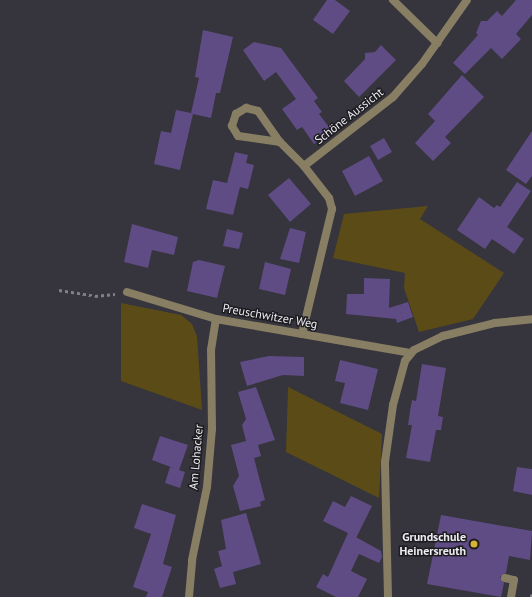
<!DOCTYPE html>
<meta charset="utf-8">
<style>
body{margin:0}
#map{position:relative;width:532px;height:597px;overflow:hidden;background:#36343c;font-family:"PT Sans",sans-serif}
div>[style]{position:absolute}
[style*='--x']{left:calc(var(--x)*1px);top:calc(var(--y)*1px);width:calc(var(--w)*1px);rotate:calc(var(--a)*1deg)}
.green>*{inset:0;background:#5b4c17}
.building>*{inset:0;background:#5f4c84}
.path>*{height:2.5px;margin-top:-1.25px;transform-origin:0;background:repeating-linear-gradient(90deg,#828087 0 3px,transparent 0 6px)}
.service>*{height:8px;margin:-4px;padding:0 4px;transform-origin:4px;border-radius:4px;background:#877e63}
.minor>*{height:8px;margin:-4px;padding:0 4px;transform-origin:4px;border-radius:4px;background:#877e63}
.dots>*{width:11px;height:11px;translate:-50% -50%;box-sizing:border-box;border:2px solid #1d1c20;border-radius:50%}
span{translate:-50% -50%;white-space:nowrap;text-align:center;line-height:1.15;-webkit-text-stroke:3px #1d1c20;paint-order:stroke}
.street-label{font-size:12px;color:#eeedf2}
.poi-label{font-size:12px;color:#eeedf2;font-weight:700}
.right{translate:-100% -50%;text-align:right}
</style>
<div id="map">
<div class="green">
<div style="clip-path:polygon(428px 206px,420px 219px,504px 273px,473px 319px,419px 332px,404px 288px,405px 273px,333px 258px,344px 214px)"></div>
<div style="clip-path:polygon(121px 303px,181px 315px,192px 324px,197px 336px,202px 410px,121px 381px)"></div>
<div style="clip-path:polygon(288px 387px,382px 434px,379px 498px,286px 452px)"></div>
</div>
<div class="building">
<div style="clip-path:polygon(327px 0,335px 0,350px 11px,333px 34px,313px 20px)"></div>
<div style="clip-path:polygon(516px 0,532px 0,532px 15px,516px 34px,521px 39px,502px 59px,491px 48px,465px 74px,453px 63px,478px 35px,476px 33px,481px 21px,487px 21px,497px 11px,502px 16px)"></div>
<div style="clip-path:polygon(203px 30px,233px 37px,220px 93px,216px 93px,211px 118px,193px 114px,180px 170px,154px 164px,161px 131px,171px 133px,176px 110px,191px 113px,199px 78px,195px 77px)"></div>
<div style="clip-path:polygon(254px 42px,281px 48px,318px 98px,314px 101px,322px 112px,319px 114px,332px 131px,314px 144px,302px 127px,297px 130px,282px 109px,296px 99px,276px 72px,264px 81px,243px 50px)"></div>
<div style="clip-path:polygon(381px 45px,396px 60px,359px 97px,344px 81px,365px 59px,365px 53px,375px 52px)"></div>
<div style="clip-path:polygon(462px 75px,484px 97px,445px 137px,451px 143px,433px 161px,415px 143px,435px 121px,428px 114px)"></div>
<div style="clip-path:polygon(532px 131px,532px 176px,526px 184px,506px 170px)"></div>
<div style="clip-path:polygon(384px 138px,392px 152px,378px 160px,370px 146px)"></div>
<div style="clip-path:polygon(235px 152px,248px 155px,246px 163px,254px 165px,248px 189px,240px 187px,233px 215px,206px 209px,213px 180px,227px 183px)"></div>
<div style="clip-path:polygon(369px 156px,383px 181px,355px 196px,342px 171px)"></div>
<div style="clip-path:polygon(289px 178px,311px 204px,290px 222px,268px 195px)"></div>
<div style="clip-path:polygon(517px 182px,531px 191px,507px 227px,524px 239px,514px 254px,492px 239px,485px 249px,457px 230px,479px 197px,494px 208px,497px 205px,500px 207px)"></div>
<div style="clip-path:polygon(132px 224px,178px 237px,174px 255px,152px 250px,148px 268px,124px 262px)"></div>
<div style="clip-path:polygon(290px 228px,306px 232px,299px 263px,280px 259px)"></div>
<div style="clip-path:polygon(227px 229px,243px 233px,239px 249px,223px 246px)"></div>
<div style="clip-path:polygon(199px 260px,225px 266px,217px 298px,187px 291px,193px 262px)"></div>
<div style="clip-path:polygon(265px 262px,291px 269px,285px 295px,259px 289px)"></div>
<div style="clip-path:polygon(364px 278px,390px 279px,389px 308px,408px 302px,413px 317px,397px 323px,396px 319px,346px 314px,347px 294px,364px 294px)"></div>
<div style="clip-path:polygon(269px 356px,304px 357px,304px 376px,283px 375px,247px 386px,240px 362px)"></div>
<div style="clip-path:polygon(340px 360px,378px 369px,368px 410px,340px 403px,345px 383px,335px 381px)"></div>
<div style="clip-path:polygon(422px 364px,446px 368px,438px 416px,443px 417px,441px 430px,436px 430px,430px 462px,406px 458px,412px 425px,408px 425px,410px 411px,412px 400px,416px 401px)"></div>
<div style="clip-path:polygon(256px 387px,275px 440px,258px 445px,261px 456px,254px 458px,265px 500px,260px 502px,261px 506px,240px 511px,233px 486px,239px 476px,231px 445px,246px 441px,242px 425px,246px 419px,238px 392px)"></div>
<div style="clip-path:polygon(160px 436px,188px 445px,179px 470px,185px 472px,180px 488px,165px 483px,170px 467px,176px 469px,152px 460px)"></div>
<div style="clip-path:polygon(517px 467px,532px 469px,532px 495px,513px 491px)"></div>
<div style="clip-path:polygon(351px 496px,372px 506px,356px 538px,354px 536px,381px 551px,382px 557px,379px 563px,359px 554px,351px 571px,367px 579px,358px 597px,336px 597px,316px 587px,323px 574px,328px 577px,348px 533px,323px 521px,333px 501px,345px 507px)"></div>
<div style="clip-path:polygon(142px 504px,176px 515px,163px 564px,172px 567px,162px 597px,146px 597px,148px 592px,133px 587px,151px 534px,134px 528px)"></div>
<div style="clip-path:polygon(246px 513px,261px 564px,233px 572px,236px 584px,220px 588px,214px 569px,222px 566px,218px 551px,226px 549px,221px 520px)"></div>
<div style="clip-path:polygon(441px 515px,532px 531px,530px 560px,509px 556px,506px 573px,500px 577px,504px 583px,501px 597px,427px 584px)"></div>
</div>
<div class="path">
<div style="--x:59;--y:290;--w:36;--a:9"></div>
<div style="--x:95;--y:296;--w:20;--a:-6"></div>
<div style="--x:531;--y:597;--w:3;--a:-72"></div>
</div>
<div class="service">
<div style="--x:505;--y:578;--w:9;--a:13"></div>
<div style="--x:514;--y:580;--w:17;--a:100"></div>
</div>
<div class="minor">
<div style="--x:393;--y:0;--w:62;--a:44.3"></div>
<div style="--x:280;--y:142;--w:42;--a:-171.9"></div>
<div style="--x:238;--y:136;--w:12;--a:-121"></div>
<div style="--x:232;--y:126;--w:13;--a:-72"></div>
<div style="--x:236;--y:114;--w:12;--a:-31"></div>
<div style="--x:246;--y:108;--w:12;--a:14"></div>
<div style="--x:258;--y:111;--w:38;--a:55"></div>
<div style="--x:280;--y:142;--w:34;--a:45"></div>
<div style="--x:127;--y:292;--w:93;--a:16.9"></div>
<div style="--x:216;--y:319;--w:197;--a:9.9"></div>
<div style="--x:302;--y:334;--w:129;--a:-76.5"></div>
<div style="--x:332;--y:209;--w:11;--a:-105"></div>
<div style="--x:329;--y:198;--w:41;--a:-128"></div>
<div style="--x:304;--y:166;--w:113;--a:-37.8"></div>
<div style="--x:393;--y:97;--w:44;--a:-48.7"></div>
<div style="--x:422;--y:64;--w:78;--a:-54.9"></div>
<div style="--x:189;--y:597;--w:37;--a:-85"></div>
<div style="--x:192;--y:560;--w:75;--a:-78.4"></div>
<div style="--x:207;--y:487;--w:58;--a:-85.1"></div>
<div style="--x:212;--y:429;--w:79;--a:-90.7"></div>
<div style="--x:211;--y:350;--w:31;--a:-81"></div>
<div style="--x:388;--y:597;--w:135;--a:-91.3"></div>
<div style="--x:385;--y:462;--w:58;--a:-82"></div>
<div style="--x:393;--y:405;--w:46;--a:-74.7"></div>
<div style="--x:405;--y:361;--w:14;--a:-51"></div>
<div style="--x:414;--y:350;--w:32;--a:-26"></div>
<div style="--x:443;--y:336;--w:54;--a:-14"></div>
<div style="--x:495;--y:323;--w:37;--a:-6"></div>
</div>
<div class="dots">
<div style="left:474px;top:544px;background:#d8b434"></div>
</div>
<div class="street-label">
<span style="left:349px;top:116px;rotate:-38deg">Schöne Aussicht</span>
<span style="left:270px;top:316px;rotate:10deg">Preuschwitzer Weg</span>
<span style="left:196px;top:457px;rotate:-85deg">Am Lohacker</span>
</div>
<div class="poi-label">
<span class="right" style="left:466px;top:544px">Grundschule<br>Heinersreuth</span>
</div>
</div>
